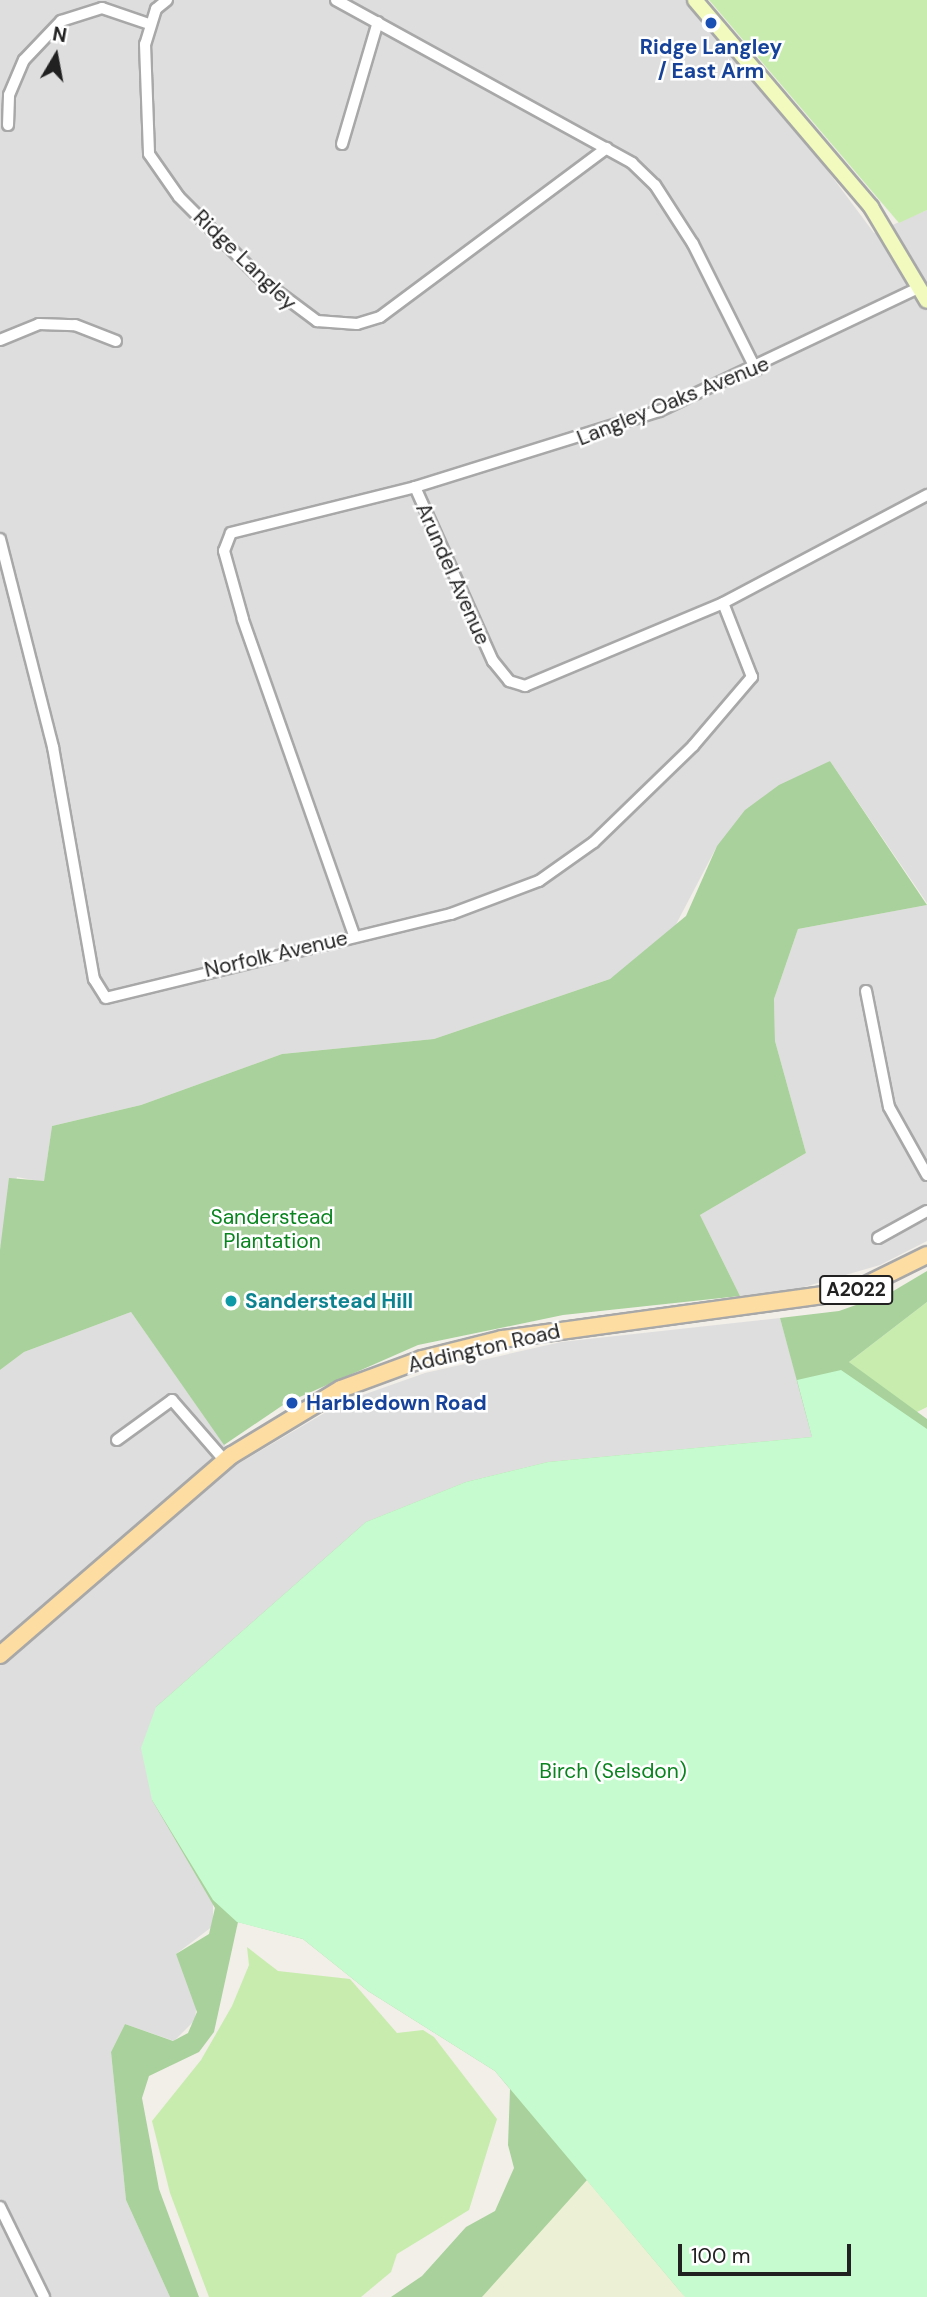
<!DOCTYPE html>
<style>
body{margin:0}
#map{position:relative;width:927px;height:2297px;overflow:hidden;background:#f2efe8;font-family:"DM Sans",sans-serif}
div>[style]{position:absolute}
[style*='--x']{left:calc(var(--x)*1px);top:calc(var(--y)*1px);width:calc(var(--w)*1px);rotate:calc(var(--a)*1deg)}
.residential>*{inset:0;background:#dfdede}
.farmland>*{inset:0;background:#ecf0d4}
.grass>*{inset:0;background:#c7ecae}
.forest>*{inset:0;background:#a8d19c}
.park>*{inset:0;background:#c6fbcf}
.roads{filter:drop-shadow(2px 0 #a8a8a8) drop-shadow(-2px 0 #a8a8a8) drop-shadow(0 2px #a8a8a8) drop-shadow(0 -2px #a8a8a8)}
.minor>*{height:10px;margin:-5px;padding:0 5px;transform-origin:5px;border-radius:5px;background:#fff}
.secondary>*{height:14px;margin:-7px;padding:0 7px;transform-origin:7px;border-radius:7px;background:#f2fbbd}
.primary>*{height:16px;margin:-8px;padding:0 8px;transform-origin:8px;border-radius:8px;background:#fddda2}
.dots>*{width:19px;height:19px;translate:-50% -50%;box-sizing:border-box;border:4px solid #fff;border-radius:50%}
span{translate:-50% -50%;white-space:nowrap;text-align:center;line-height:1.15;-webkit-text-stroke:5px #fff;paint-order:stroke}
.shield-label span{padding:2px 5px;background:#fff;border:2px solid;border-radius:5px;-webkit-text-stroke-width:0}
.shield-label{font-size:19px;color:#212121;font-weight:700}
.transit-label{font-size:21px;color:#164399;font-weight:700}
.left{translate:0 -50%;text-align:left}
.street-label{font-size:21px;color:#212121}
.park-label{font-size:21px;color:#0a841f}
.culture-label{font-size:21px;color:#0d838f;font-weight:700}
.north{position:absolute;left:21px;top:21px;width:70px;height:70px;-webkit-text-stroke:5px #fff;paint-order:stroke;rotate:10deg;font-size:19px;font-weight:700;line-height:28px;text-align:center;color:#212121}
.north::after{content:'';display:block;margin:auto;width:24px;height:32px;background:#212121;clip-path:polygon(50% 0,100% 100%,50% 72%,0 100%)}
.scale{position:absolute;left:678px;top:2244px;width:173px;height:32px;box-sizing:border-box;border:4px solid #212121;border-top:0;padding-left:9px;font-size:21px;line-height:24px;white-space:nowrap;color:#212121;-webkit-text-stroke:5px #fff;paint-order:stroke}
</style>
<div id="map">
<div class="residential">
<div style="clip-path:polygon(0 0,686px 0,778px 104px,874px 233px,927px 210px,927px 903px,830px 761px,717px 846px,671px 934px,610px 979px,434px 1039px,282px 1054px,141px 1105px,52px 1126px,44px 1182px,17px 1177px,0 1250px)"></div>
<div style="clip-path:polygon(927px 905px,927px 1241px,880px 1265px,797px 1289px,740px 1296px,700px 1215px,806px 1153px,775px 1041px,774px 999px,798px 929px)"></div>
<div style="clip-path:polygon(131px 1312px,238px 1464px,343px 1402px,425px 1373px,561px 1342px,780px 1318px,813px 1437px,548px 1462px,466px 1482px,366px 1522px,213px 1900px,213px 1926px,176px 1954px,197px 1999px,195px 2020px,174px 2041px,125px 2024px,111px 2052px,126px 2200px,170px 2297px,0 2297px,0 1370px,24px 1352px)"></div>
</div>
<div class="farmland">
<div style="clip-path:polygon(587px 2180px,685px 2297px,482px 2297px,540px 2226px)"></div>
</div>
<div class="grass">
<div style="clip-path:polygon(709px 0,927px 0,927px 210px,899px 223px)"></div>
<div style="clip-path:polygon(927px 1302px,927px 1407px,915px 1413px,849px 1362px)"></div>
<div style="clip-path:polygon(247px 1947px,278px 1971px,350px 1979px,397px 2033px,423px 2030px,434px 2037px,497px 2119px,469px 2210px,397px 2254px,391px 2272px,361px 2297px,209px 2297px,170px 2193px,152px 2121px,201px 2060px,232px 2006px,249px 1965px)"></div>
</div>
<div class="forest">
<div style="clip-path:polygon(830px 761px,927px 905px,798px 929px,774px 999px,775px 1041px,806px 1153px,700px 1215px,740px 1296px,563px 1315px,418px 1345px,286px 1403px,224px 1445px,131px 1312px,24px 1352px,0 1370px,0 1250px,9px 1178px,44px 1181px,52px 1126px,141px 1105px,282px 1054px,434px 1039px,610px 979px,686px 916px,717px 846px,745px 810px,779px 785px)"></div>
<div style="clip-path:polygon(927px 1271px,927px 1302px,849px 1362px,927px 1419px,927px 1490px,156px 1707px,366px 1522px,466px 1482px,548px 1462px,812px 1437px,780px 1318px,839px 1311px,890px 1293px)"></div>
<div style="clip-path:polygon(167px 1795px,372px 1896px,685px 2297px,587px 2180px,482px 2297px,391px 2297px,422px 2276px,466px 2227px,495px 2211px,514px 2168px,508px 2145px,510px 2089px,495px 2071px,368px 1991px,303px 1939px,238px 1922px,214px 2032px,199px 2052px,149px 2076px,142px 2098px,159px 2189px,199px 2297px,170px 2297px,126px 2200px,111px 2052px,125px 2024px,173px 2041px,188px 2033px,197px 2012px,176px 1954px,209px 1934px,215px 1908px,152px 1800px)"></div>
</div>
<div class="park">
<div style="clip-path:polygon(841px 1370px,927px 1429px,927px 2297px,685px 2297px,495px 2071px,368px 1991px,303px 1939px,237px 1922px,213px 1900px,152px 1800px,141px 1748px,156px 1707px,366px 1522px,466px 1482px,548px 1462px,812px 1437px,797px 1380px)"></div>
</div>
<div class="roads">
<div class="minor">
<div style="--x:167;--y:0;--w:14;--a:141"></div>
<div style="--x:156;--y:9;--w:37;--a:107"></div>
<div style="--x:145;--y:44;--w:110;--a:87.9"></div>
<div style="--x:149;--y:154;--w:52;--a:55.1"></div>
<div style="--x:179;--y:197;--w:117;--a:45"></div>
<div style="--x:262;--y:280;--w:69;--a:36.7"></div>
<div style="--x:317;--y:321;--w:40;--a:4.3"></div>
<div style="--x:357;--y:324;--w:24;--a:-17"></div>
<div style="--x:380;--y:317;--w:283;--a:-36.7"></div>
<div style="--x:336;--y:0;--w:338;--a:28.8"></div>
<div style="--x:632;--y:163;--w:32;--a:44"></div>
<div style="--x:655;--y:185;--w:70;--a:57.2"></div>
<div style="--x:693;--y:244;--w:141;--a:63.4"></div>
<div style="--x:8;--y:125;--w:30;--a:-88"></div>
<div style="--x:9;--y:95;--w:38;--a:-67"></div>
<div style="--x:24;--y:60;--w:54;--a:-46.5"></div>
<div style="--x:61;--y:21;--w:43;--a:-17.6"></div>
<div style="--x:102;--y:8;--w:50;--a:18.8"></div>
<div style="--x:342;--y:144;--w:127;--a:-73.6"></div>
<div style="--x:0;--y:340;--w:42;--a:-22.3"></div>
<div style="--x:39;--y:324;--w:36;--a:2"></div>
<div style="--x:75;--y:325;--w:44;--a:21.3"></div>
<div style="--x:415;--y:487;--w:256;--a:-17.3"></div>
<div style="--x:659;--y:411;--w:289;--a:-25.4"></div>
<div style="--x:0;--y:539;--w:215;--a:75.7"></div>
<div style="--x:53;--y:747;--w:236;--a:80"></div>
<div style="--x:94;--y:979;--w:22;--a:58"></div>
<div style="--x:106;--y:998;--w:355;--a:-13.7"></div>
<div style="--x:451;--y:914;--w:94;--a:-20.6"></div>
<div style="--x:539;--y:881;--w:67;--a:-35.3"></div>
<div style="--x:594;--y:842;--w:138;--a:-44.1"></div>
<div style="--x:693;--y:746;--w:91;--a:-49.5"></div>
<div style="--x:752;--y:677;--w:79;--a:-111.4"></div>
<div style="--x:354;--y:935;--w:335;--a:-109.4"></div>
<div style="--x:243;--y:619;--w:71;--a:-105.6"></div>
<div style="--x:224;--y:551;--w:19;--a:-69"></div>
<div style="--x:231;--y:533;--w:190;--a:-14"></div>
<div style="--x:415;--y:487;--w:191;--a:65.9"></div>
<div style="--x:493;--y:661;--w:26;--a:51"></div>
<div style="--x:509;--y:681;--w:17;--a:17"></div>
<div style="--x:525;--y:686;--w:215;--a:-22.7"></div>
<div style="--x:723;--y:603;--w:231;--a:-27.9"></div>
<div style="--x:866;--y:991;--w:118;--a:78.8"></div>
<div style="--x:889;--y:1107;--w:78;--a:60.8"></div>
<div style="--x:878;--y:1238;--w:56;--a:-28.9"></div>
<div style="--x:117;--y:1440;--w:68;--a:-36"></div>
<div style="--x:172;--y:1400;--w:81;--a:49"></div>
<div style="--x:0;--y:2207;--w:100;--a:63.9"></div>
</div>
<div class="secondary">
<div style="--x:695;--y:0;--w:272;--a:49.6"></div>
<div style="--x:871;--y:207;--w:109;--a:59.2"></div>
</div>
<div class="primary">
<div style="--x:0;--y:1655;--w:306;--a:-40.8"></div>
<div style="--x:232;--y:1455;--w:127;--a:-31.2"></div>
<div style="--x:341;--y:1389;--w:86;--a:-20.3"></div>
<div style="--x:422;--y:1359;--w:82;--a:-14"></div>
<div style="--x:502;--y:1339;--w:355;--a:-7.8"></div>
<div style="--x:854;--y:1291;--w:81;--a:-26.3"></div>
</div>
</div>
<div class="dots">
<div style="left:711px;top:23px;background:#1a4fb4"></div>
<div style="left:231px;top:1301px;background:#0f9aa8"></div>
<div style="left:292px;top:1403px;background:#1a4fb4"></div>
</div>
<div class="shield-label">
<span style="left:856px;top:1290px">A2022</span>
</div>
<div class="transit-label">
<span style="left:711px;top:59px">Ridge Langley<br>/ East Arm</span>
<span class="left" style="left:306px;top:1403px">Harbledown Road</span>
</div>
<div class="street-label">
<span style="left:245px;top:260px;rotate:44deg">Ridge Langley</span>
<span style="left:673px;top:401px;rotate:-22deg">Langley Oaks Avenue</span>
<span style="left:453px;top:574px;rotate:66deg">Arundel Avenue</span>
<span style="left:276px;top:954px;rotate:-13deg">Norfolk Avenue</span>
<span style="left:484px;top:1348px;rotate:-13deg">Addington Road</span>
</div>
<div class="park-label">
<span style="left:272px;top:1229px">Sanderstead<br>Plantation</span>
<span style="left:613px;top:1771px">Birch (Selsdon)</span>
</div>
<div class="culture-label">
<span class="left" style="left:245px;top:1301px">Sanderstead Hill</span>
</div>
<div class="north">N</div>
<div class="scale">100 m</div>
</div>
